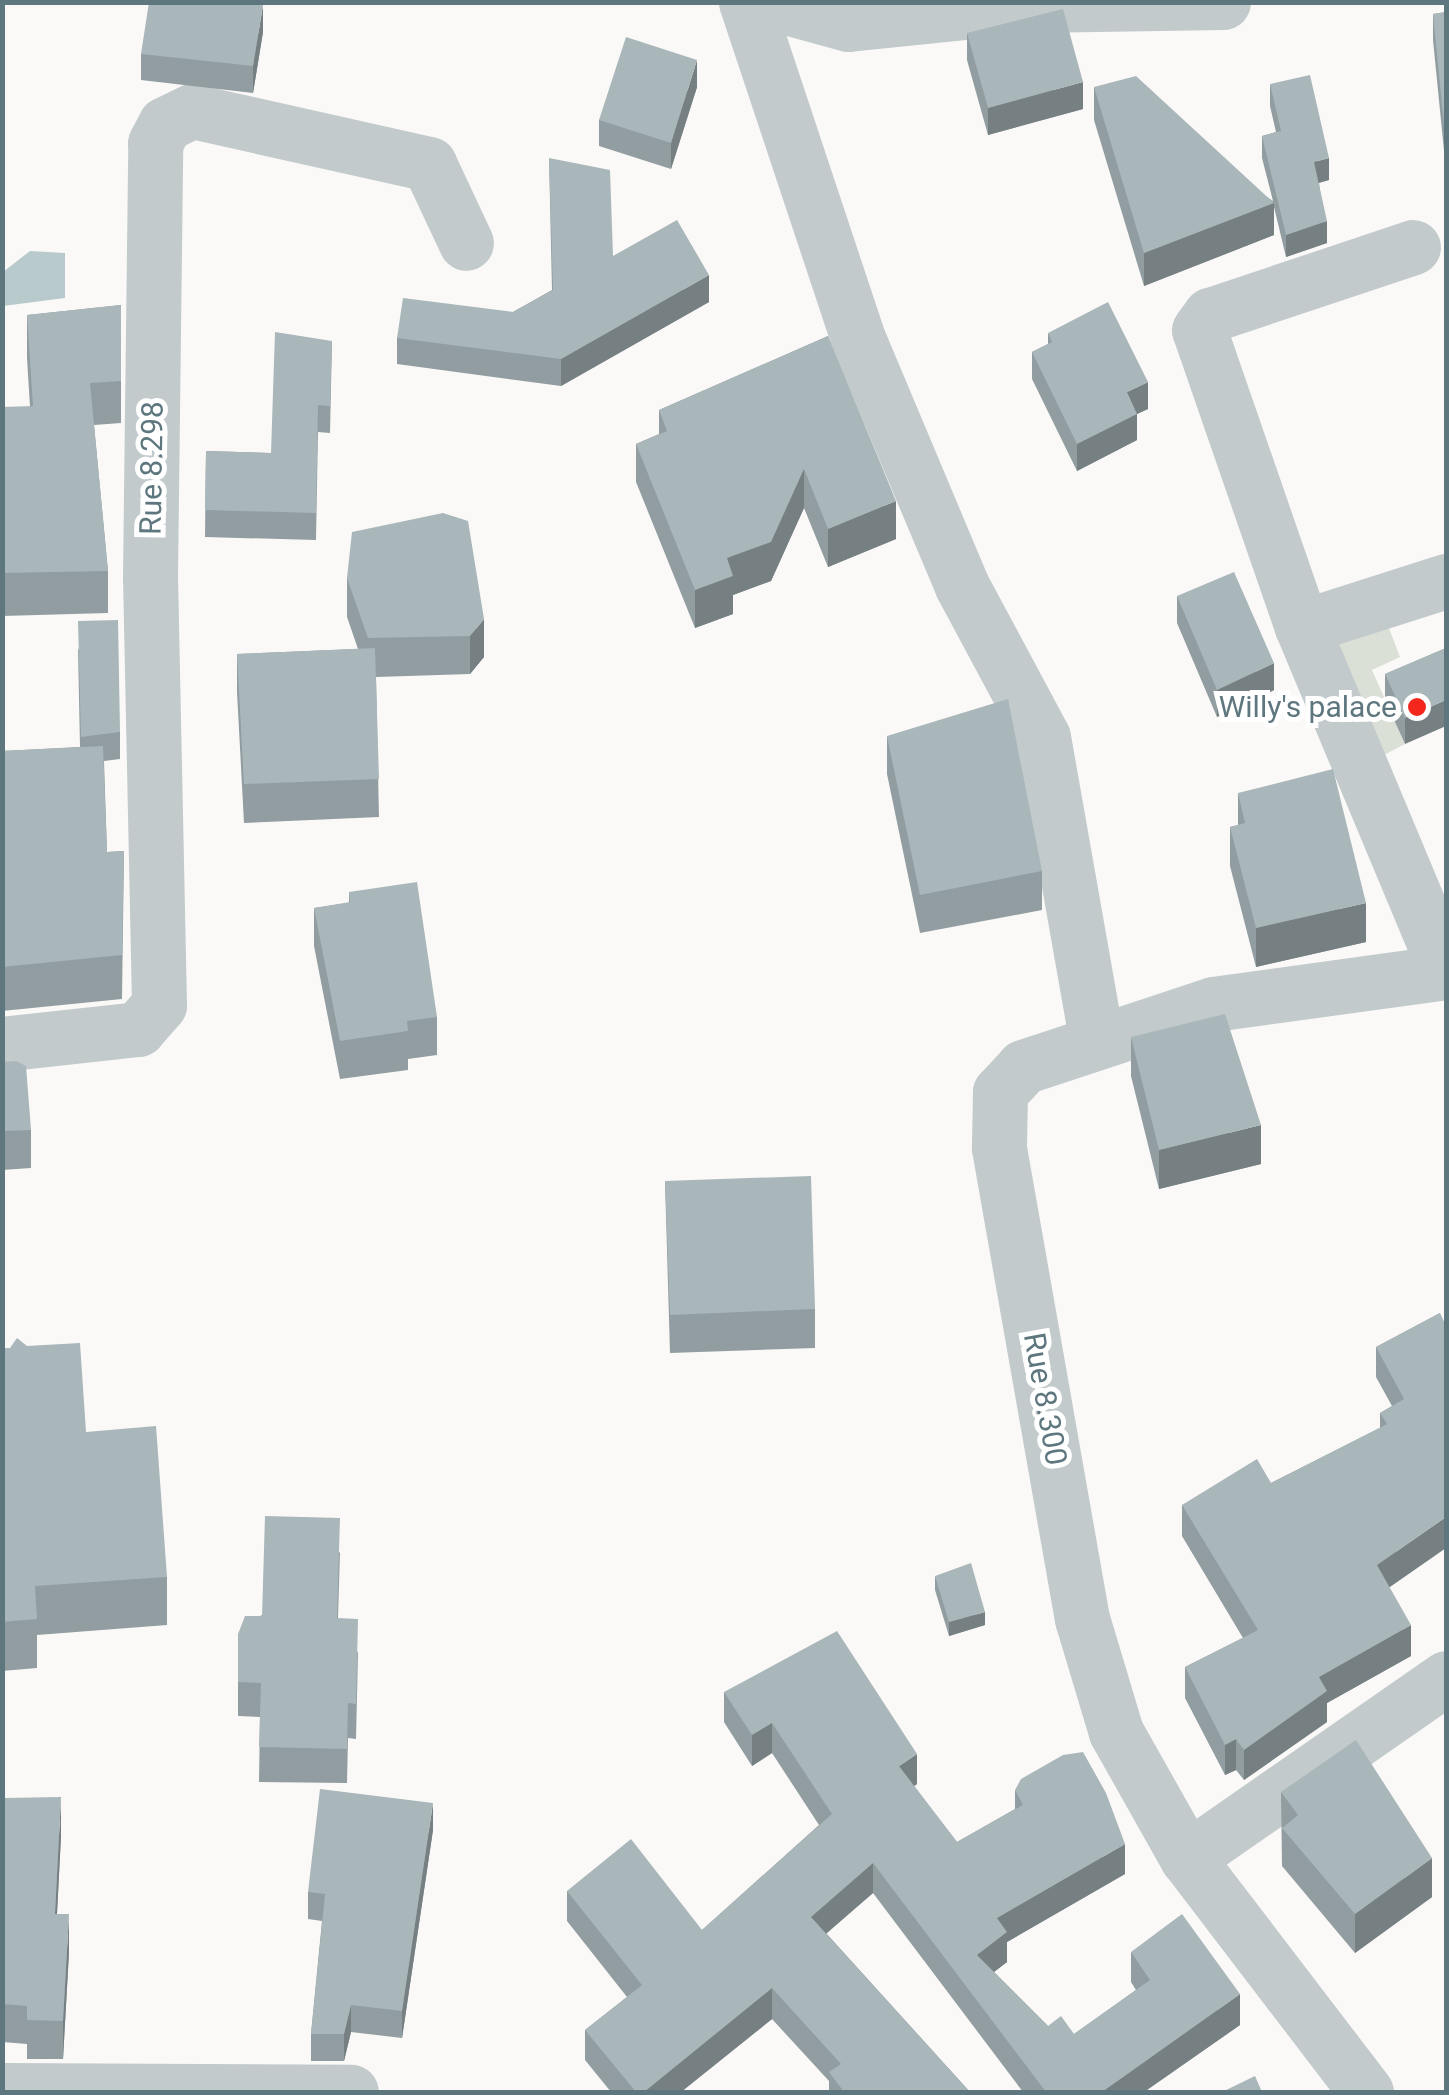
<!DOCTYPE html>
<style>
body{margin:0}
#map{position:relative;width:1449px;height:2095px;overflow:hidden;background:#faf9f7;font-family:Roboto,sans-serif}
div>[style]{position:absolute}
[style*='--x']{left:calc(var(--x)*1px);top:calc(var(--y)*1px);width:calc(var(--w)*1px);rotate:calc(var(--a)*1deg)}
.green>*{inset:0;background:#dbe0d6}
.water>*{inset:0;background:#b8cacb}
.minor>*{height:55px;margin:-27.5px;padding:0 27.5px;transform-origin:27.5px;border-radius:27.5px;background:#c2cacc}
.wall>*{inset:0;background:#919da0}
.shaded-wall>*{inset:0;background:#767f82}
.building>*{inset:0;background:#a9b6ba}
.dots>*{width:28px;height:28px;translate:-50% -50%;box-sizing:border-box;border:5px solid #fff;border-radius:50%}
span{translate:-50% -50%;white-space:nowrap;text-align:center;line-height:1.15;-webkit-text-stroke:10px #fff;paint-order:stroke}
.street-label{font-size:30px;color:#5e777f}
.poi-label{font-size:30px;color:#5e777f}
.right{translate:-100% -50%;text-align:right}
.frame{position:absolute;inset:0;border:5px solid #5e777f;pointer-events:none}
</style>
<div id="map">
<div class="green">
<div style="clip-path:polygon(1381px 607px,1400px 657px,1372px 670px,1405px 744px,1380px 757px,1325px 631px)"></div>
</div>
<div class="water">
<div style="clip-path:polygon(30px 251px,65px 253px,65px 298px,3px 306px,3px 272px)"></div>
</div>
<div class="minor">
<div style="--x:746;--y:2;--w:357;--a:71.6"></div>
<div style="--x:859;--y:341;--w:266;--a:67.2"></div>
<div style="--x:962;--y:586;--w:171;--a:61.8"></div>
<div style="--x:1043;--y:737;--w:306;--a:80"></div>
<div style="--x:768;--y:2;--w:83;--a:15.4"></div>
<div style="--x:848;--y:24;--w:185;--a:-5.9"></div>
<div style="--x:1032;--y:5;--w:191;--a:-0.9"></div>
<div style="--x:1446;--y:581;--w:151;--a:162.3"></div>
<div style="--x:1302;--y:627;--w:374;--a:67.3"></div>
<div style="--x:1302;--y:627;--w:314;--a:-109.1"></div>
<div style="--x:1199;--y:330;--w:19;--a:-54"></div>
<div style="--x:1210;--y:315;--w:214;--a:-18.5"></div>
<div style="--x:2;--y:1044;--w:137;--a:-6.3"></div>
<div style="--x:138;--y:1029;--w:32;--a:-49"></div>
<div style="--x:159;--y:1005;--w:428;--a:-91.2"></div>
<div style="--x:150;--y:577;--w:434;--a:-89.3"></div>
<div style="--x:155;--y:143;--w:21;--a:-62"></div>
<div style="--x:165;--y:124;--w:30;--a:-26"></div>
<div style="--x:192;--y:111;--w:243;--a:12.6"></div>
<div style="--x:429;--y:164;--w:87;--a:64.9"></div>
<div style="--x:1187;--y:1858;--w:315;--a:-34.8"></div>
<div style="--x:2;--y:2090;--w:349;--a:0.3"></div>
<div style="--x:1366;--y:2092;--w:295;--a:-127.4"></div>
<div style="--x:1187;--y:1858;--w:145;--a:-119.4"></div>
<div style="--x:1116;--y:1732;--w:118;--a:-106.7"></div>
<div style="--x:1082;--y:1619;--w:479;--a:-100"></div>
<div style="--x:999;--y:1147;--w:55;--a:-89"></div>
<div style="--x:1000;--y:1092;--w:34;--a:-47"></div>
<div style="--x:1023;--y:1067;--w:200;--a:-18.3"></div>
<div style="--x:1213;--y:1004;--w:235;--a:-7.8"></div>
</div>
<div class="wall">
<div style="clip-path:polygon(1446px 12px,1446px 171px,1433px 40px,1433px 14px)"></div>
<div style="clip-path:polygon(263px 32px,253px 93px,141px 80px,141px 54px)"></div>
<div style="clip-path:polygon(967px 33px,1083px 109px,988px 135px,967px 60px)"></div>
<div style="clip-path:polygon(1270px 84px,1329px 180px,1319px 183px,1327px 243px,1286px 257px,1274px 207px,1274px 235px,1144px 286px,1094px 120px,1094px 87px,1273px 201px,1262px 158px,1262px 136px,1276px 132px,1270px 106px)"></div>
<div style="clip-path:polygon(697px 87px,671px 169px,599px 146px,599px 120px)"></div>
<div style="clip-path:polygon(549px 158px,613px 256px,709px 302px,561px 386px,397px 364px,397px 338px,513px 312px,552px 290px)"></div>
<div style="clip-path:polygon(121px 305px,121px 423px,94px 425px,108px 571px,108px 613px,2px 616px,2px 407px,30px 407px,27px 358px,27px 315px)"></div>
<div style="clip-path:polygon(1048px 333px,1148px 409px,1137px 414px,1137px 440px,1077px 471px,1032px 379px,1032px 352px,1048px 344px)"></div>
<div style="clip-path:polygon(828px 336px,896px 539px,828px 567px,804px 508px,771px 581px,733px 595px,733px 614px,695px 628px,636px 482px,636px 444px,659px 434px,659px 410px)"></div>
<div style="clip-path:polygon(332px 341px,330px 433px,318px 432px,316px 540px,205px 537px,206px 451px,271px 453px)"></div>
<div style="clip-path:polygon(443px 513px,484px 657px,470px 674px,376px 677px,379px 817px,244px 823px,237px 692px,237px 654px,358px 649px,347px 617px,347px 578px)"></div>
<div style="clip-path:polygon(1177px 596px,1274px 690px,1217px 717px,1177px 623px)"></div>
<div style="clip-path:polygon(78px 648px,120px 732px,120px 759px,104px 761px,107px 852px,124px 851px,122px 999px,2px 1011px,2px 751px,80px 747px)"></div>
<div style="clip-path:polygon(1446px 648px,1405px 744px,1385px 700px,1385px 674px)"></div>
<div style="clip-path:polygon(887px 736px,1042px 871px,1042px 910px,920px 933px,887px 774px)"></div>
<div style="clip-path:polygon(1238px 793px,1366px 942px,1256px 967px,1230px 866px,1230px 827px,1238px 825px)"></div>
<div style="clip-path:polygon(349px 892px,437px 1017px,437px 1055px,408px 1059px,408px 1070px,340px 1079px,314px 946px,314px 908px,349px 903px)"></div>
<div style="clip-path:polygon(1131px 1037px,1261px 1164px,1159px 1189px,1131px 1076px)"></div>
<div style="clip-path:polygon(2px 1062px,31px 1130px,31px 1168px,2px 1170px)"></div>
<div style="clip-path:polygon(665px 1181px,815px 1309px,815px 1348px,670px 1353px)"></div>
<div style="clip-path:polygon(1440px 1313px,1389px 1587px,1411px 1656px,1327px 1703px,1327px 1722px,1244px 1780px,1236px 1770px,1225px 1775px,1185px 1698px,1185px 1667px,1243px 1638px,1182px 1536px,1182px 1505px,1271px 1483px,1380px 1428px,1380px 1413px,1392px 1406px,1376px 1377px,1376px 1347px)"></div>
<div style="clip-path:polygon(2px 1348px,86px 1432px,167px 1577px,167px 1625px,37px 1635px,37px 1668px,2px 1671px)"></div>
<div style="clip-path:polygon(340px 1552px,338px 1618px,358px 1653px,356px 1739px,348px 1738px,347px 1783px,259px 1782px,260px 1717px,238px 1716px,238px 1634px)"></div>
<div style="clip-path:polygon(935px 1576px,985px 1625px,949px 1636px,935px 1590px)"></div>
<div style="clip-path:polygon(724px 1692px,917px 1784px,914px 1786px,957px 1842px,1015px 1809px,1015px 1790px,1125px 1874px,1007px 1942px,1007px 1962px,994px 1972px,1048px 2026px,1074px 2034px,1136px 1990px,1131px 1982px,1131px 1952px,1240px 2025px,1144px 2092px,1023px 2092px,873px 1893px,826px 1933px,970px 2092px,829px 2092px,829px 2081px,772px 2019px,681px 2092px,611px 2092px,585px 2060px,585px 2030px,627px 1997px,567px 1921px,567px 1891px,702px 1930px,819px 1825px,772px 1753px,752px 1766px,724px 1722px)"></div>
<div style="clip-path:polygon(1281px 1792px,1432px 1897px,1355px 1953px,1282px 1866px)"></div>
<div style="clip-path:polygon(2px 1798px,61px 1836px,57px 1914px,69px 1952px,63px 2059px,27px 2059px,27px 2044px,2px 2042px)"></div>
<div style="clip-path:polygon(433px 1830px,402px 2038px,351px 2032px,344px 2061px,311px 2061px,311px 2034px,322px 1921px,308px 1919px,308px 1892px)"></div>
</div>
<div class="shaded-wall">
<div style="clip-path:polygon(263px 5px,263px 32px,253px 93px,253px 66px)"></div>
<div style="clip-path:polygon(697px 60px,697px 87px,671px 169px,671px 143px)"></div>
<div style="clip-path:polygon(1083px 82px,1083px 109px,988px 135px,988px 108px)"></div>
<div style="clip-path:polygon(1329px 158px,1329px 180px,1314px 184px,1314px 162px)"></div>
<div style="clip-path:polygon(1274px 203px,1274px 235px,1144px 286px,1144px 253px)"></div>
<div style="clip-path:polygon(1327px 221px,1327px 243px,1286px 257px,1286px 235px)"></div>
<div style="clip-path:polygon(709px 275px,709px 302px,561px 386px,561px 359px)"></div>
<div style="clip-path:polygon(1148px 382px,1148px 409px,1137px 414px,1137px 440px,1077px 471px,1077px 444px,1127px 392px)"></div>
<div style="clip-path:polygon(804px 469px,804px 508px,771px 581px,733px 595px,733px 614px,695px 628px,695px 590px,727px 558px)"></div>
<div style="clip-path:polygon(896px 501px,896px 539px,828px 567px,828px 529px)"></div>
<div style="clip-path:polygon(484px 619px,484px 657px,470px 674px,470px 636px)"></div>
<div style="clip-path:polygon(1274px 663px,1274px 690px,1217px 717px,1217px 690px)"></div>
<div style="clip-path:polygon(1446px 700px,1446px 726px,1405px 744px,1405px 718px)"></div>
<div style="clip-path:polygon(1366px 903px,1366px 942px,1256px 967px,1256px 928px)"></div>
<div style="clip-path:polygon(1261px 1125px,1261px 1164px,1159px 1189px,1159px 1150px)"></div>
<div style="clip-path:polygon(1446px 1517px,1446px 1548px,1377px 1596px,1377px 1565px)"></div>
<div style="clip-path:polygon(985px 1612px,985px 1625px,949px 1636px,949px 1622px)"></div>
<div style="clip-path:polygon(1411px 1625px,1411px 1656px,1327px 1703px,1327px 1722px,1244px 1780px,1244px 1750px,1319px 1677px)"></div>
<div style="clip-path:polygon(772px 1723px,772px 1753px,752px 1766px,752px 1735px)"></div>
<div style="clip-path:polygon(1236px 1739px,1236px 1770px,1225px 1775px,1225px 1745px)"></div>
<div style="clip-path:polygon(917px 1754px,917px 1784px,899px 1796px,899px 1766px)"></div>
<div style="clip-path:polygon(61px 1797px,61px 1836px,55px 1952px,55px 1914px)"></div>
<div style="clip-path:polygon(433px 1803px,433px 1830px,402px 2038px,402px 2011px)"></div>
<div style="clip-path:polygon(1125px 1844px,1125px 1874px,1007px 1942px,1007px 1962px,977px 1985px,977px 1955px,997px 1918px)"></div>
<div style="clip-path:polygon(1432px 1858px,1432px 1897px,1355px 1953px,1355px 1914px)"></div>
<div style="clip-path:polygon(873px 1863px,873px 1893px,811px 1947px,811px 1917px)"></div>
<div style="clip-path:polygon(69px 1914px,69px 1952px,63px 2059px,63px 2021px)"></div>
<div style="clip-path:polygon(772px 1988px,772px 2019px,681px 2092px,644px 2092px)"></div>
<div style="clip-path:polygon(1240px 1994px,1240px 2025px,1144px 2092px,1102px 2092px)"></div>
<div style="clip-path:polygon(351px 2005px,351px 2032px,344px 2061px,344px 2034px)"></div>
</div>
<div class="building">
<div style="clip-path:polygon(149px 2px,257px 2px,263px 5px,253px 66px,141px 54px)"></div>
<div style="clip-path:polygon(1063px 9px,1083px 82px,988px 108px,967px 33px)"></div>
<div style="clip-path:polygon(1446px 12px,1446px 145px,1433px 14px)"></div>
<div style="clip-path:polygon(626px 37px,697px 60px,671px 143px,599px 120px)"></div>
<div style="clip-path:polygon(1310px 75px,1329px 158px,1314px 162px,1327px 221px,1286px 235px,1262px 136px,1281px 131px,1270px 84px)"></div>
<div style="clip-path:polygon(1136px 76px,1274px 203px,1144px 253px,1094px 87px)"></div>
<div style="clip-path:polygon(549px 158px,610px 170px,613px 256px,677px 220px,709px 275px,561px 359px,397px 338px,403px 298px,513px 312px,553px 290px)"></div>
<div style="clip-path:polygon(1108px 302px,1148px 382px,1127px 392px,1137px 414px,1077px 444px,1032px 352px,1052px 342px,1048px 333px)"></div>
<div style="clip-path:polygon(121px 305px,121px 381px,90px 383px,108px 571px,2px 573px,2px 407px,33px 406px,27px 315px)"></div>
<div style="clip-path:polygon(275px 332px,332px 341px,330px 406px,318px 405px,316px 513px,205px 510px,206px 451px,271px 453px)"></div>
<div style="clip-path:polygon(828px 336px,896px 501px,828px 529px,804px 469px,771px 542px,727px 558px,733px 576px,695px 590px,636px 444px,667px 431px,659px 410px)"></div>
<div style="clip-path:polygon(443px 513px,468px 521px,484px 619px,470px 636px,368px 638px,347px 578px,352px 532px)"></div>
<div style="clip-path:polygon(1234px 572px,1274px 663px,1217px 690px,1177px 596px)"></div>
<div style="clip-path:polygon(118px 620px,120px 732px,81px 737px,78px 621px)"></div>
<div style="clip-path:polygon(375px 648px,379px 779px,244px 784px,237px 654px)"></div>
<div style="clip-path:polygon(1446px 648px,1446px 700px,1405px 718px,1385px 674px)"></div>
<div style="clip-path:polygon(1008px 699px,1042px 871px,920px 895px,887px 736px)"></div>
<div style="clip-path:polygon(103px 746px,107px 852px,124px 851px,122px 955px,2px 967px,2px 751px)"></div>
<div style="clip-path:polygon(1333px 769px,1366px 903px,1256px 928px,1230px 827px,1245px 823px,1238px 793px)"></div>
<div style="clip-path:polygon(417px 882px,437px 1017px,407px 1021px,408px 1031px,340px 1041px,314px 908px,350px 902px,349px 892px)"></div>
<div style="clip-path:polygon(1225px 1014px,1261px 1125px,1159px 1150px,1131px 1037px)"></div>
<div style="clip-path:polygon(16px 1061px,26px 1066px,31px 1130px,2px 1131px,2px 1062px)"></div>
<div style="clip-path:polygon(811px 1176px,815px 1309px,670px 1315px,665px 1181px)"></div>
<div style="clip-path:polygon(1440px 1313px,1446px 1326px,1446px 1517px,1377px 1565px,1411px 1625px,1319px 1677px,1327px 1691px,1244px 1750px,1236px 1739px,1225px 1745px,1185px 1667px,1258px 1630px,1182px 1505px,1257px 1459px,1271px 1483px,1387px 1424px,1380px 1413px,1404px 1399px,1376px 1347px)"></div>
<div style="clip-path:polygon(17px 1338px,27px 1346px,80px 1343px,86px 1432px,156px 1426px,167px 1577px,35px 1586px,37px 1619px,2px 1622px,2px 1348px,10px 1348px)"></div>
<div style="clip-path:polygon(265px 1516px,340px 1518px,337px 1618px,358px 1619px,356px 1704px,348px 1703px,347px 1749px,259px 1747px,261px 1683px,238px 1682px,238px 1634px,245px 1616px,262px 1616px)"></div>
<div style="clip-path:polygon(971px 1563px,985px 1612px,949px 1622px,935px 1576px)"></div>
<div style="clip-path:polygon(837px 1631px,917px 1754px,899px 1766px,957px 1842px,1023px 1805px,1015px 1790px,1021px 1779px,1063px 1755px,1083px 1752px,1106px 1793px,1125px 1844px,997px 1918px,1007px 1932px,977px 1955px,1048px 2026px,1061px 2016px,1074px 2034px,1150px 1980px,1131px 1952px,1182px 1914px,1240px 1994px,1102px 2092px,1046px 2092px,873px 1863px,811px 1917px,970px 2092px,844px 2092px,829px 2072px,841px 2064px,772px 1988px,644px 2092px,636px 2092px,585px 2030px,642px 1985px,567px 1891px,631px 1839px,702px 1930px,832px 1814px,772px 1723px,752px 1735px,724px 1692px)"></div>
<div style="clip-path:polygon(1356px 1740px,1432px 1858px,1355px 1914px,1282px 1828px,1298px 1815px,1281px 1792px)"></div>
<div style="clip-path:polygon(320px 1789px,433px 1803px,402px 2011px,351px 2005px,344px 2034px,311px 2034px,325px 1894px,308px 1892px)"></div>
<div style="clip-path:polygon(61px 1797px,55px 1914px,69px 1914px,63px 2021px,27px 2020px,27px 2006px,2px 2004px,2px 1798px)"></div>
<div style="clip-path:polygon(1255px 2076px,1262px 2092px,1222px 2092px)"></div>
</div>
<div class="dots">
<div style="left:1417px;top:707px;background:#f4271d"></div>
</div>
<div class="street-label">
<span style="left:152px;top:468px;rotate:-89deg">Rue 8.298</span>
<span style="left:1045px;top:1399px;rotate:80deg">Rue 8.300</span>
</div>
<div class="poi-label">
<span class="right" style="left:1397px;top:707px">Willy's palace</span>
</div>
<div class="frame"></div>
</div>
